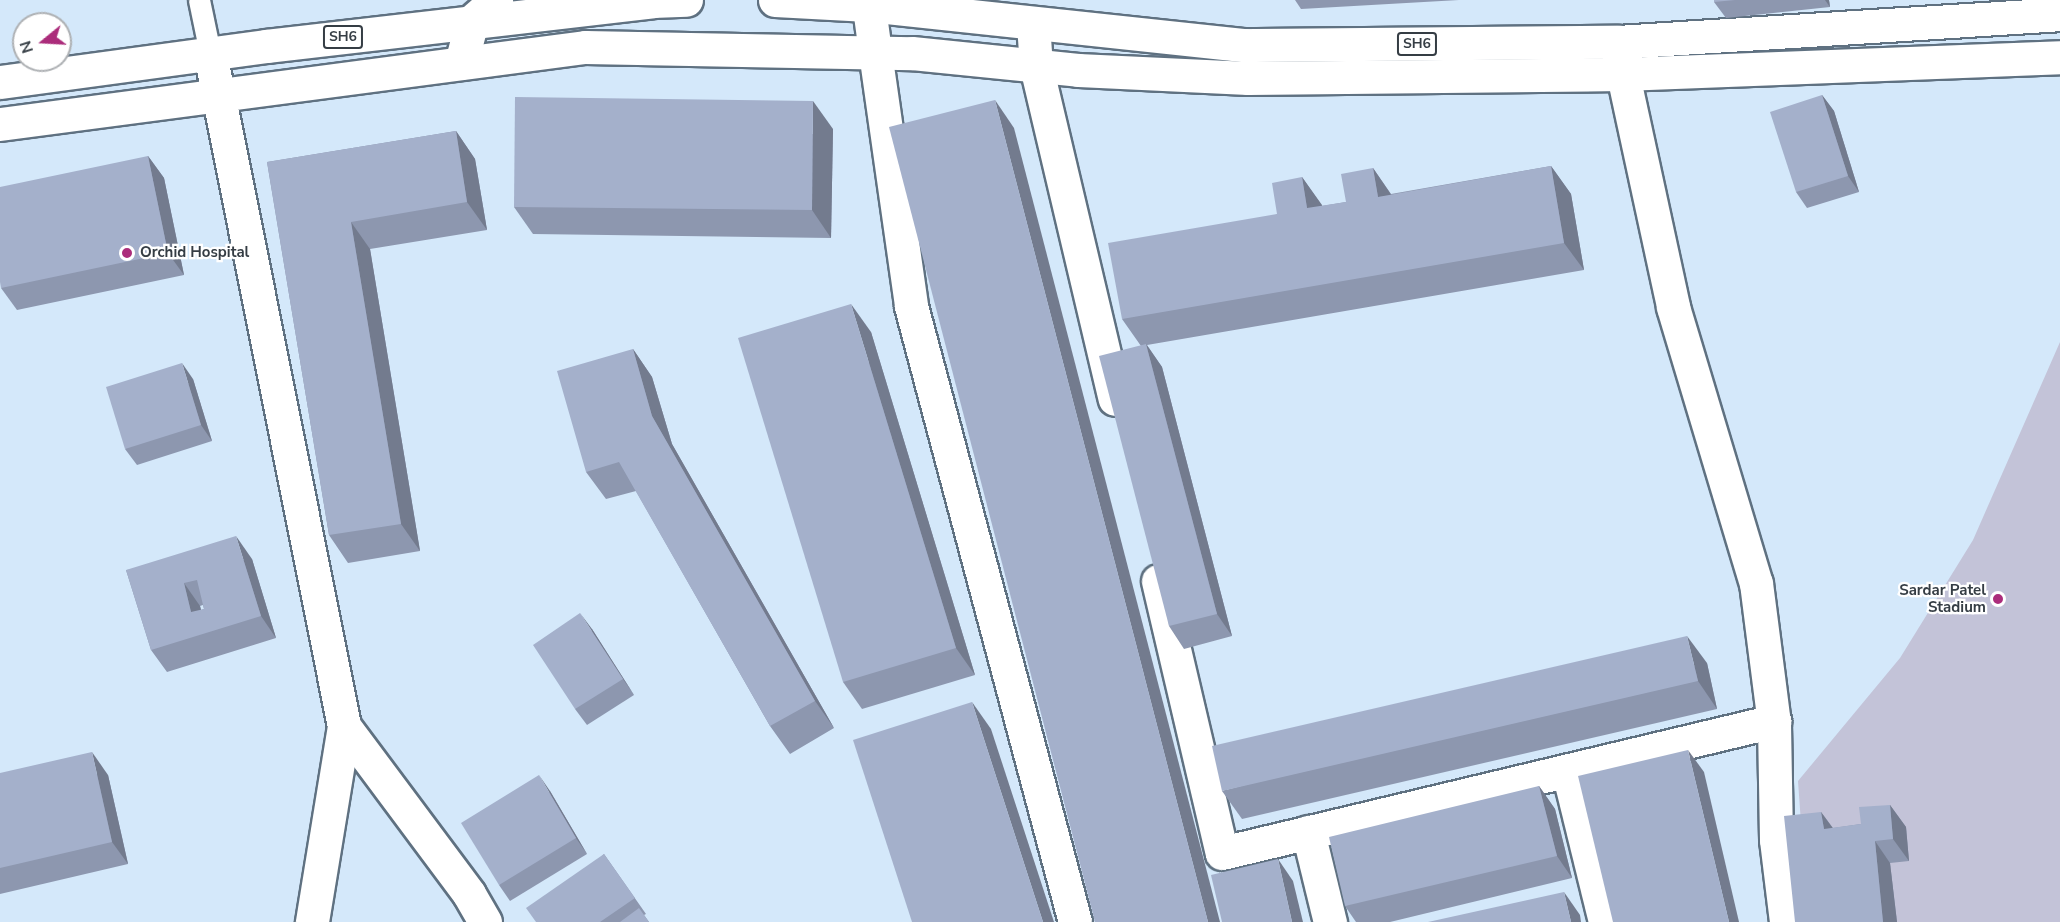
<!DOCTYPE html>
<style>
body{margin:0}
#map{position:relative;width:2060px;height:922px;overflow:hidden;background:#d4e8fa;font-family:"Nunito Sans",sans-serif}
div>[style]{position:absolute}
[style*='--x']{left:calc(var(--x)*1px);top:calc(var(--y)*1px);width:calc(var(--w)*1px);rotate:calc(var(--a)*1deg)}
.green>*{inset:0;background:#c3c3d8}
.roads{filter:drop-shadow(2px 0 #5f7181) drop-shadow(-2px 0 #5f7181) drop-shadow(0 2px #5f7181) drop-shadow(0 -2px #5f7181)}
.lane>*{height:21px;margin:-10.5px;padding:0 10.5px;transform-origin:10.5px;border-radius:10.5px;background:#fff}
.street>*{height:33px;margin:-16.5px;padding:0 16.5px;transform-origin:16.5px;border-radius:16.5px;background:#fff}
.secondary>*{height:33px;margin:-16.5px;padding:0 16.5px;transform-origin:16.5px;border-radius:16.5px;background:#fff}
.primary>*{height:33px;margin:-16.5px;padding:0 16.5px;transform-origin:16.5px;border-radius:16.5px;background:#fff}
.wall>*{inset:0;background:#8d97af}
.shaded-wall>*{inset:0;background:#737b8e}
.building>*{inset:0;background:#a4b0cb}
.dots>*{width:16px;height:16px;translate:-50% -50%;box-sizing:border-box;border:3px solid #fff;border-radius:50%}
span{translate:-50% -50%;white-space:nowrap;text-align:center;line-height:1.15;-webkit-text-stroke:4.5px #fff;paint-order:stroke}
.shield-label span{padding:2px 4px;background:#fff;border:2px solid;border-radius:4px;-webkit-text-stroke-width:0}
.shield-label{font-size:14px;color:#353d44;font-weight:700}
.poi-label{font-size:15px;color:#353d44;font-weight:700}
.left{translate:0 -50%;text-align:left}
.right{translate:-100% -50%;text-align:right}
.north{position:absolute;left:12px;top:12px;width:60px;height:60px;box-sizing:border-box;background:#fff;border:2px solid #aeb1b4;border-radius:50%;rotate:252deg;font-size:16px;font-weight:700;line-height:24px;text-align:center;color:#353d44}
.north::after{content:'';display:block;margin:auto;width:21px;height:27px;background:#ab2c7b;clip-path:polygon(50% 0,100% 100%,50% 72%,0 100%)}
</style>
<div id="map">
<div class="green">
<div style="clip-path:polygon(2060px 342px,2060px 922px,1808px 922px,1798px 781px,1900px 658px,1973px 540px)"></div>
</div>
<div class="roads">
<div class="lane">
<div style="--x:199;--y:0;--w:54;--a:78.3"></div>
</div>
<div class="street">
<div style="--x:1033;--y:24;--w:42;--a:85.9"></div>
<div style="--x:1036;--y:66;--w:342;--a:76.7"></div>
<div style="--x:875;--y:52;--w:257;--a:81.9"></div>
<div style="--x:911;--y:306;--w:637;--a:75.09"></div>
<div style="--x:1158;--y:581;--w:279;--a:76.8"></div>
<div style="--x:1222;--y:853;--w:568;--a:-13.45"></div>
<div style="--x:344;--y:726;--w:209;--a:53.3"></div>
<div style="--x:469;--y:894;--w:32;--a:60"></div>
<div style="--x:1568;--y:771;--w:155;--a:76.2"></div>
<div style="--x:1308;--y:832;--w:93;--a:76.3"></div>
</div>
<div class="secondary">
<div style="--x:868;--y:0;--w:52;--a:82.3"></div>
<div style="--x:1617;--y:47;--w:266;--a:77.8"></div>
<div style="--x:1673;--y:307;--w:288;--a:73.3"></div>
<div style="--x:1756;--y:583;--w:142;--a:82.7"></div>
<div style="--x:1774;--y:724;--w:116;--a:89"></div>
<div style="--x:1776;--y:840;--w:83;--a:83"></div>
<div style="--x:210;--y:53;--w:686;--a:78.74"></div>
<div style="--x:344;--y:726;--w:199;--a:99.3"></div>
<div style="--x:461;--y:63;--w:43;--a:-75.3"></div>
<div style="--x:472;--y:21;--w:32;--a:-41"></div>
</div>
<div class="primary">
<div style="--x:775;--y:0;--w:93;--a:3.1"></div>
<div style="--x:868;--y:5;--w:379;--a:6.1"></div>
<div style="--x:1245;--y:45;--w:372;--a:-0.5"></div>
<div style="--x:1617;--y:42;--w:444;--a:-3.6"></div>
<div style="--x:0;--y:82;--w:268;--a:-7.7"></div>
<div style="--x:266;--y:46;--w:389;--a:-6.6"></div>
<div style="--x:652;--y:1;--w:34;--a:-2"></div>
<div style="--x:0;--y:124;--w:590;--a:-7.5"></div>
<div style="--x:585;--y:47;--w:327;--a:1.1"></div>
<div style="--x:912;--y:53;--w:167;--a:5.8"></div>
<div style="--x:1078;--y:70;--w:170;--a:2.7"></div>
<div style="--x:1248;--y:78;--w:374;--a:-0.6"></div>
<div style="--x:1622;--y:74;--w:438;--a:-2.2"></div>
</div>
</div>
<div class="wall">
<div style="clip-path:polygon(1295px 0,1459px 0,1301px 9px)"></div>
<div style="clip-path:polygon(1714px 0,1829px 0,1830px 7px,1726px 18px,1714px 2px)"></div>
<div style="clip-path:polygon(1822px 95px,1834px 111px,1859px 192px,1807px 208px,1796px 192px)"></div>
<div style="clip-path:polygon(833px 129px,831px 238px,533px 234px,514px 207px)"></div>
<div style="clip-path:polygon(456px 131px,475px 159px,487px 230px,370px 249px,420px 551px,348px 563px,329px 535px,267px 162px)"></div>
<div style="clip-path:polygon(148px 156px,164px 178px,184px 275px,17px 310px,1px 288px)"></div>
<div style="clip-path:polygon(1551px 166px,1571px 194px,1584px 270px,1147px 345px,1162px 367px,1232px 636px,1184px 649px,1169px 626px,1141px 346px,1122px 319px,1277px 214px,1302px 177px,1322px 206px,1346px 202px,1373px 168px,1391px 194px)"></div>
<div style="clip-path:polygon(871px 332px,975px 675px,862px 709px,843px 682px)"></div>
<div style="clip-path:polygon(633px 349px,652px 377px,672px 444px,834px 728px,790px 754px,770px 726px,636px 491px,606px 499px,586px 472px)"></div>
<div style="clip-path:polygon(193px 379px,212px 441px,137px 465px,125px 449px)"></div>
<div style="clip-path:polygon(evenodd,252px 559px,276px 638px,167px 672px,151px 650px,126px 570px,252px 559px,203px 605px,204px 609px,201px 610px,200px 606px,203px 605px)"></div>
<div style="clip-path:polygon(592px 629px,634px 695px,587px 725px,575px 709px)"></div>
<div style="clip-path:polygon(1707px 663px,1717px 709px,1242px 819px,1222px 791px)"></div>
<div style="clip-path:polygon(0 773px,108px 775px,128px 864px,0 894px)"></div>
<div style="clip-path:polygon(1539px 786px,1555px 809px,1572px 878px,1390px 922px,1356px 922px,1345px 906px)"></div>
<div style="clip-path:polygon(550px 791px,587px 854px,510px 901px,499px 885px)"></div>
<div style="clip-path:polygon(1890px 805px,1906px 827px,1909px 861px,1890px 863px,1897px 922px,1795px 922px,1821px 812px,1833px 828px,1861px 824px)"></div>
<div style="clip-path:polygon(604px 854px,646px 914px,644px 915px,649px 922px,536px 922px)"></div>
</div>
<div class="shaded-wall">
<div style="clip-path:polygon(1825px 0,1829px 0,1830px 7px)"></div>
<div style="clip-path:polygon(1822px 95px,1834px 111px,1859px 192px,1848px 176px)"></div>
<div style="clip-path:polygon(995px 100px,1014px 128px,1220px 922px,1208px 922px)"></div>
<div style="clip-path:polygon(813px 101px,833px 129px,831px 238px,812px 210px)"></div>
<div style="clip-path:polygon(456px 131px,475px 159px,487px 230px,467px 202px)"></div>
<div style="clip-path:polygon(148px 156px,164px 178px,184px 275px,168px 253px)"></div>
<div style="clip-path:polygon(1551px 166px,1571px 194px,1584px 270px,1564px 243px)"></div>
<div style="clip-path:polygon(1373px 168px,1392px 196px,1378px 197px)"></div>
<div style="clip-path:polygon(1302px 177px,1322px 205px,1327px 236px,1307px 208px)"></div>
<div style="clip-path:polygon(351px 222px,370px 249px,420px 551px,401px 524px)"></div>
<div style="clip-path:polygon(851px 304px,871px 332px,975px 675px,956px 648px)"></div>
<div style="clip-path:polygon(1146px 344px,1162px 367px,1232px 636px,1217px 614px)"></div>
<div style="clip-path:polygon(633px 349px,652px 377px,672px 444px,834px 728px,815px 701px,652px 416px)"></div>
<div style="clip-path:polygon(182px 363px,193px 379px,212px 441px,201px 425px)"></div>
<div style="clip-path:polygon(236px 536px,252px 559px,276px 638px,261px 616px)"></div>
<div style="clip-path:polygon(184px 583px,200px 606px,207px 633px,191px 612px)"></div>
<div style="clip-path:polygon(580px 613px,592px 629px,634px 695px,623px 679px)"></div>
<div style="clip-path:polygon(1687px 636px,1707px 663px,1717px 709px,1698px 681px)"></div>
<div style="clip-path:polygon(972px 702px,991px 729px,1054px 922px,1043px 922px)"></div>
<div style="clip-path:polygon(1688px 750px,1704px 772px,1739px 922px,1729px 922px)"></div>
<div style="clip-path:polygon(92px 752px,108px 775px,128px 864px,112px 842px)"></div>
<div style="clip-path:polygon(539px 775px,550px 791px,587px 854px,576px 838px)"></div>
<div style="clip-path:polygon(1539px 786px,1555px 809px,1572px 878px,1557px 856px)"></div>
<div style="clip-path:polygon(1890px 805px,1906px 827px,1909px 861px,1893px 839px)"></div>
<div style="clip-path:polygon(1821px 812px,1837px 834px,1824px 829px)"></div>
<div style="clip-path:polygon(1875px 841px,1890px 863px,1897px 922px,1883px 922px)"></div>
<div style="clip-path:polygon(1278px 859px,1293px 881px,1303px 922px,1292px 922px)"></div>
<div style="clip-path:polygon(1564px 892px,1580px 915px,1581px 922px,1571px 922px)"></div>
</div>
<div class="building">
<div style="clip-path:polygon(1714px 0,1735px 0,1714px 2px)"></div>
<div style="clip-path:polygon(1822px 95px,1848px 176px,1796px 192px,1770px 112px)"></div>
<div style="clip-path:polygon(515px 97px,813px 101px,812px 210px,514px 207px)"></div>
<div style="clip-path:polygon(995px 100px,1208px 922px,1095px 922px,889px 127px)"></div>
<div style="clip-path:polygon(456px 131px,467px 202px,351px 222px,401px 524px,329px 535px,267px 162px)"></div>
<div style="clip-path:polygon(148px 156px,168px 253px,1px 288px,0 282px,0 187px)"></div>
<div style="clip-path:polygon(1551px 166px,1564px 243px,1122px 319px,1108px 243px,1277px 214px,1272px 183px,1302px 177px,1307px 208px,1346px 202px,1341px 174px,1373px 168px,1378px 197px)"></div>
<div style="clip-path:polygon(851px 304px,956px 648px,843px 682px,738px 338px)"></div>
<div style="clip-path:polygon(1146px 344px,1217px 614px,1169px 626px,1099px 356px)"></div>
<div style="clip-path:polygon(633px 349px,652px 416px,815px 701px,770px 726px,619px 462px,586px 472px,557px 371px)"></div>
<div style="clip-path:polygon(182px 363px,201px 425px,125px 449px,106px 387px)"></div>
<div style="clip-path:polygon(evenodd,236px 536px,261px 616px,151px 650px,126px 570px,236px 536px,197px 580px,204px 609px,191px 612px,184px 583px,197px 580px)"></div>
<div style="clip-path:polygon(580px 613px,623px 679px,575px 709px,533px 645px)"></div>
<div style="clip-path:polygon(1687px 636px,1698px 681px,1222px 791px,1212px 746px)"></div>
<div style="clip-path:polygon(972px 702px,1043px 922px,912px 922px,853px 740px)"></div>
<div style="clip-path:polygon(1688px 750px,1729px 922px,1613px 922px,1578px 776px)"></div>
<div style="clip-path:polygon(92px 752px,112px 842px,0 868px,0 773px)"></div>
<div style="clip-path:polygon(539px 775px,576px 838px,499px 885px,461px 823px)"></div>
<div style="clip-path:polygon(1539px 786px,1557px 856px,1345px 906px,1329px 837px)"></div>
<div style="clip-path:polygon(1890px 805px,1893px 839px,1875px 841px,1883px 922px,1795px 922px,1784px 816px,1821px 812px,1824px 829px,1861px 824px,1859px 807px)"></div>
<div style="clip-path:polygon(604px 854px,635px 898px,600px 922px,536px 922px,526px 908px)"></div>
<div style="clip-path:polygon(1278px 859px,1292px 922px,1222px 922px,1211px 875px)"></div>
<div style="clip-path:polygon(1564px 892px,1571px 922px,1428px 922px)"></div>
<div style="clip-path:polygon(639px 908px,649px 922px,620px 922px)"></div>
</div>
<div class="dots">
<div style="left:127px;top:253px;background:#ab2c7b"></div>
<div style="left:1998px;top:599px;background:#ab2c7b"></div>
</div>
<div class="shield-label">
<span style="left:343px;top:37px">SH6</span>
<span style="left:1417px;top:44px">SH6</span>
</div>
<div class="poi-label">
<span class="left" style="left:140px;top:253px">Orchid Hospital</span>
<span class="right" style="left:1986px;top:599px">Sardar Patel<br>Stadium</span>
</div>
<div class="north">N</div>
</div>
